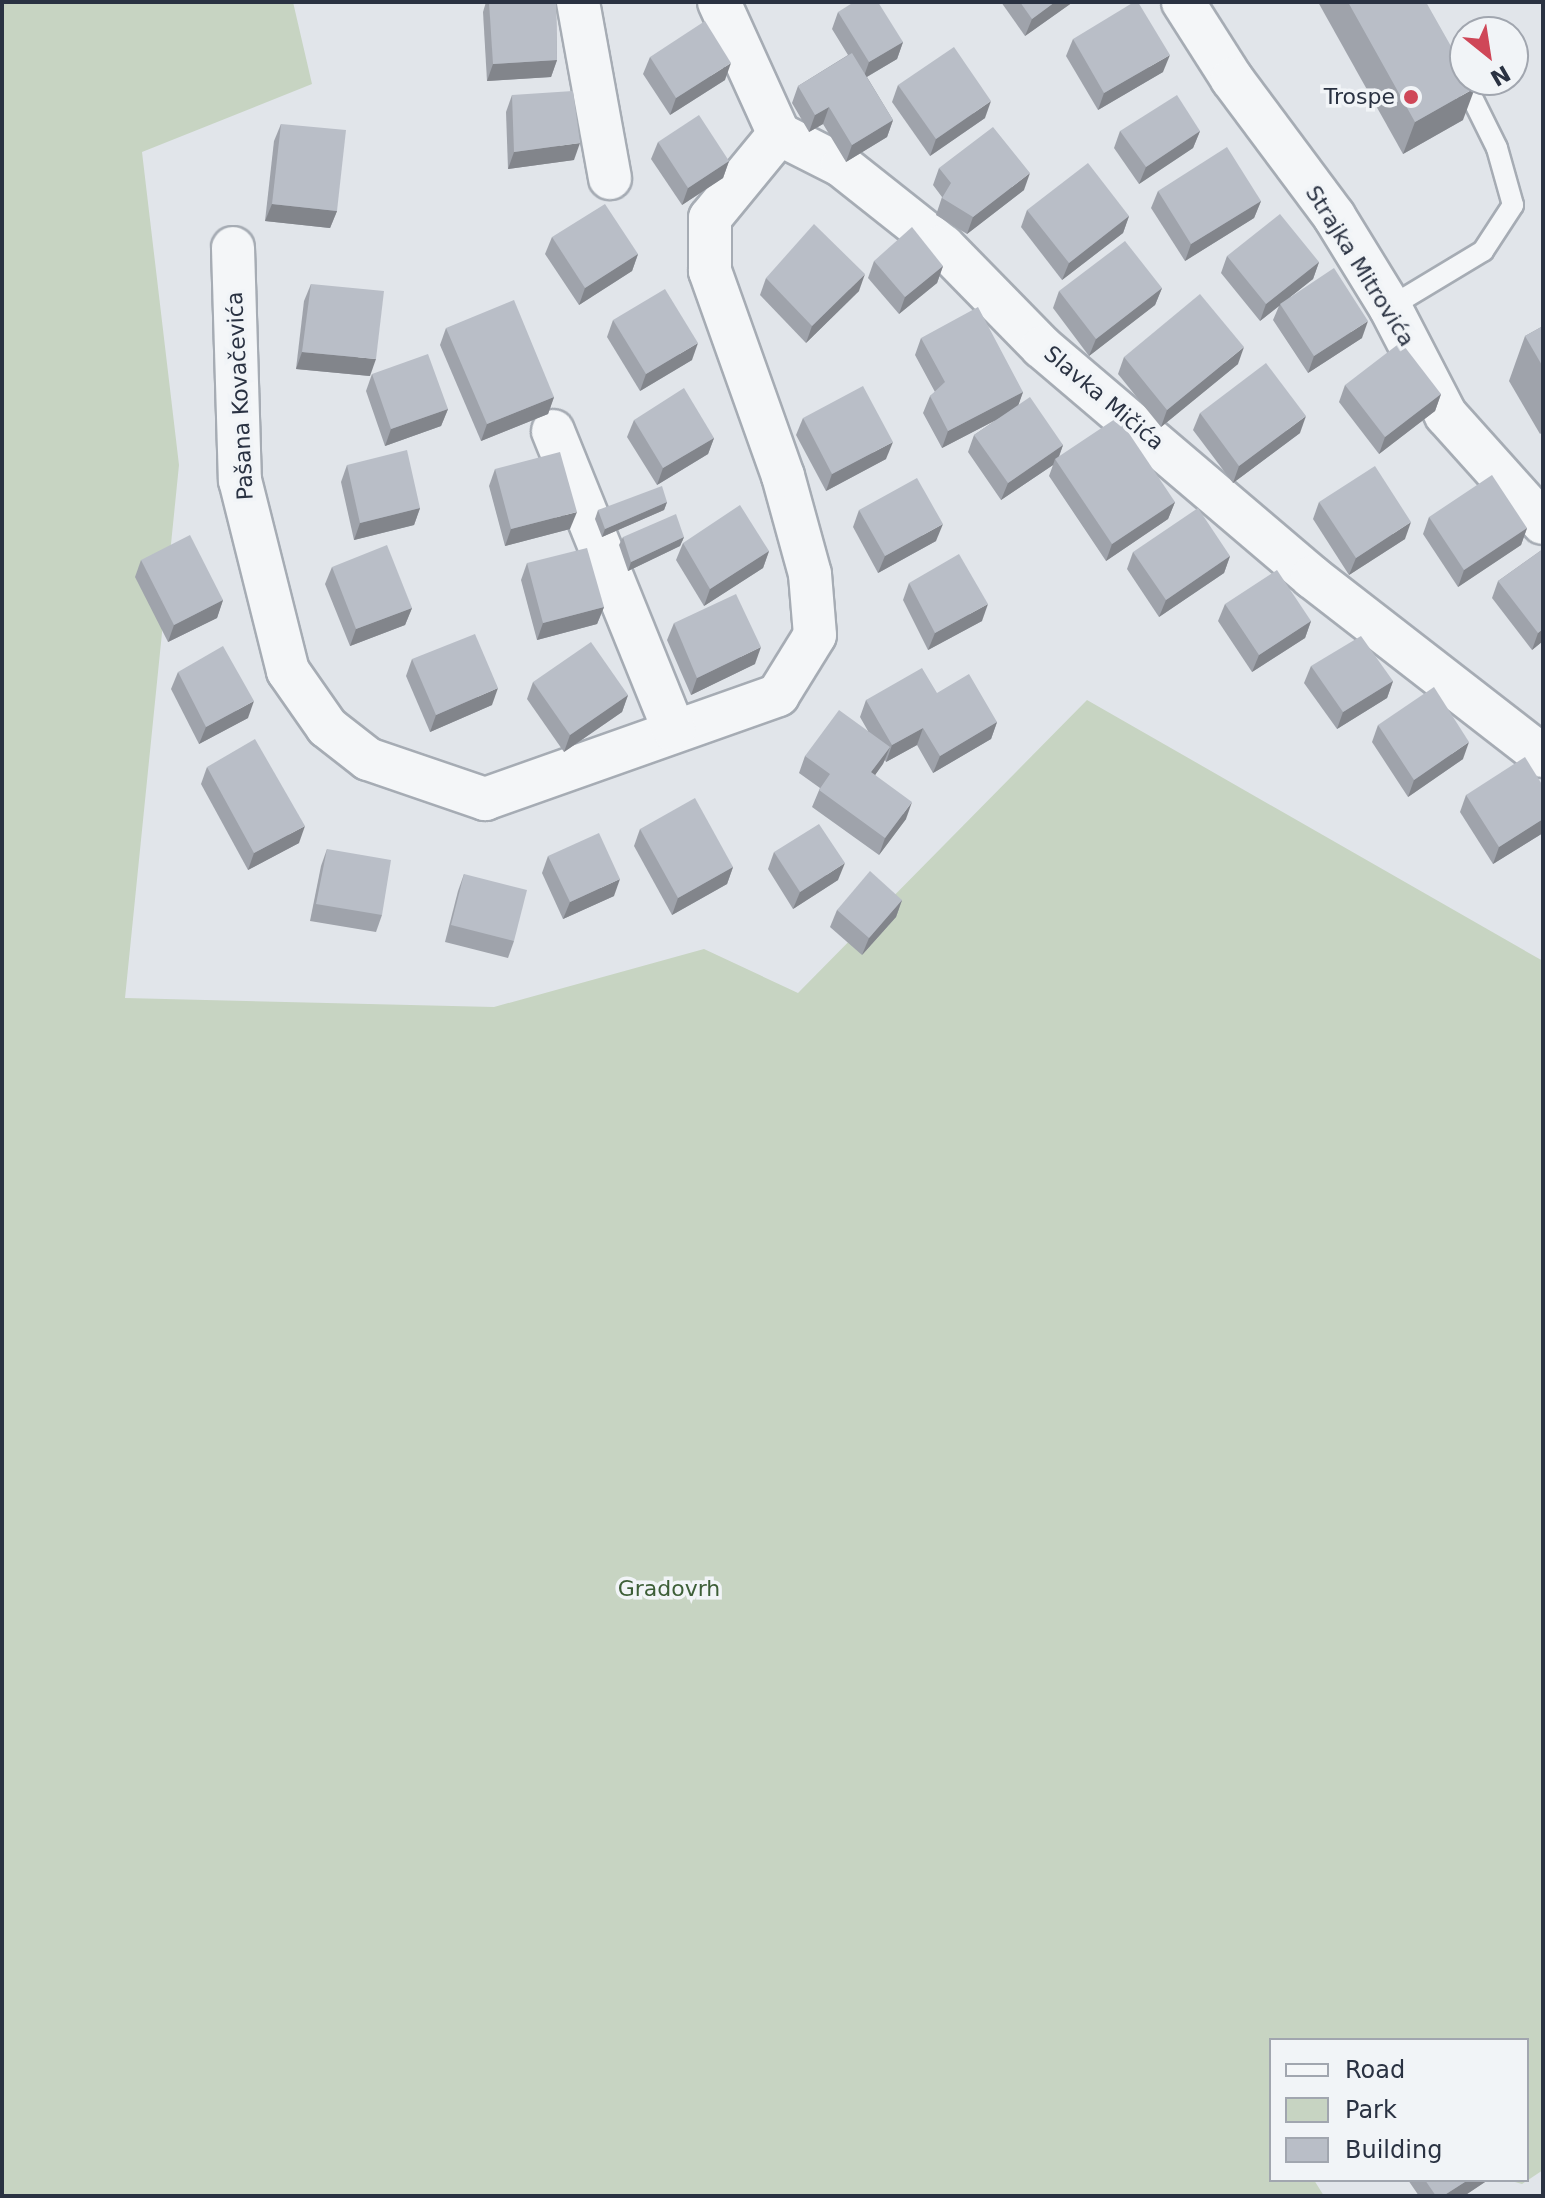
<!DOCTYPE html>
<meta charset="utf-8">
<style>
body{margin:0}
#map{position:relative;width:1545px;height:2198px;overflow:hidden;background:#e1e5ea;font-family:"DejaVu Sans",sans-serif}
div>[style]{position:absolute}
[style*='--x']{left:calc(var(--x)*1px);top:calc(var(--y)*1px);width:calc(var(--w)*1px);rotate:calc(var(--a)*1deg)}
.green>*{inset:0;background:#c7d4c2}
.roads{filter:drop-shadow(2px 0 #a6acb4) drop-shadow(-2px 0 #a6acb4) drop-shadow(0 2px #a6acb4) drop-shadow(0 -2px #a6acb4)}
.service>*{height:20px;margin:-10px;padding:0 10px;transform-origin:10px;border-radius:10px;background:#f4f6f8}
.minor>*{height:42px;margin:-21px;padding:0 21px;transform-origin:21px;border-radius:21px;background:#f4f6f8}
.wall>*{inset:0;background:#9fa3ab}
.shaded-wall>*{inset:0;background:#82858b}
.building>*{inset:0;background:#b9bec7}
.dots>*{width:22px;height:22px;translate:-50% -50%;box-sizing:border-box;border:4px solid #f1f4f7;border-radius:50%}
span{translate:-50% -50%;white-space:nowrap;text-align:center;line-height:1.15;-webkit-text-stroke:7px #f1f4f7;paint-order:stroke}
.poi-label{font-size:22px;color:#2a3242}
.right{translate:-100% -50%;text-align:right}
.street-label{font-size:22px;color:#2a3242}
.park-label{font-size:22px;color:#3d5e37}
.frame{position:absolute;inset:0;border:4px solid #2a3242;pointer-events:none}
.legend{position:absolute;left:1269px;top:2038px;width:260px;height:144px;box-sizing:border-box;background:#f1f4f7;border:2px solid #a1a6af;margin:0;padding:10px 14px;list-style:none;font-size:24px;color:#2a3242}
.legend li{display:flex;align-items:center;gap:16px;height:40px}
.legend b{width:40px;border:2px solid #a1a6af}
.north{position:absolute;left:1449px;top:16px;width:80px;height:80px;box-sizing:border-box;background:#f1f4f7;border:2px solid #a1a6af;border-radius:50%;rotate:150deg;font-size:22px;font-weight:700;line-height:32px;text-align:center;color:#2a3242}
.north::after{content:'';display:block;margin:auto;width:28px;height:36px;background:#cf4758;clip-path:polygon(50% 0,100% 100%,50% 72%,0 100%)}
</style>
<div id="map">
<div class="green">
<div style="clip-path:polygon(2px 2px,293px 2px,312px 84px,142px 152px,179px 465px,125px 998px,494px 1007px,704px 949px,798px 993px,1087px 700px,1543px 961px,1543px 2170px,1522px 2184px,1508px 2180px,1527px 2180px,1527px 2040px,1271px 2040px,1271px 2180px,1314px 2180px,1324px 2196px,2px 2196px)"></div>
</div>
<div class="roads">
<div class="service">
<div style="--x:1390;--y:307;--w:109;--a:-31.1"></div>
<div style="--x:1483;--y:251;--w:55;--a:-56.9"></div>
<div style="--x:1513;--y:205;--w:59;--a:-105.7"></div>
<div style="--x:1497;--y:148;--w:84;--a:-116.3"></div>
</div>
<div class="minor">
<div style="--x:578;--y:2;--w:179;--a:79.7"></div>
<div style="--x:719;--y:2;--w:145;--a:65.6"></div>
<div style="--x:779;--y:134;--w:71;--a:26.9"></div>
<div style="--x:842;--y:166;--w:129;--a:38.4"></div>
<div style="--x:943;--y:246;--w:141;--a:45.6"></div>
<div style="--x:1042;--y:347;--w:355;--a:40.4"></div>
<div style="--x:1312;--y:577;--w:292;--a:37.8"></div>
<div style="--x:1183;--y:2;--w:91;--a:57.5"></div>
<div style="--x:1232;--y:79;--w:171;--a:53.3"></div>
<div style="--x:1334;--y:216;--w:107;--a:58.4"></div>
<div style="--x:1390;--y:307;--w:122;--a:62.6"></div>
<div style="--x:1446;--y:415;--w:145;--a:48.1"></div>
<div style="--x:233;--y:248;--w:232;--a:88.3"></div>
<div style="--x:240;--y:480;--w:197;--a:75.9"></div>
<div style="--x:288;--y:671;--w:68;--a:55.1"></div>
<div style="--x:327;--y:727;--w:52;--a:38"></div>
<div style="--x:368;--y:759;--w:124;--a:18.9"></div>
<div style="--x:485;--y:799;--w:311;--a:-19.5"></div>
<div style="--x:778;--y:695;--w:70;--a:-58.3"></div>
<div style="--x:815;--y:635;--w:61;--a:-94.7"></div>
<div style="--x:810;--y:574;--w:102;--a:-105.4"></div>
<div style="--x:783;--y:476;--w:218;--a:-109.6"></div>
<div style="--x:710;--y:271;--w:53;--a:-90"></div>
<div style="--x:710;--y:218;--w:109;--a:-50.6"></div>
<div style="--x:553;--y:431;--w:323;--a:68"></div>
</div>
</div>
<div class="wall">
<div style="clip-path:polygon(486px 2px,556px 2px,557px 60px,551px 77px,487px 81px,483px 12px)"></div>
<div style="clip-path:polygon(1001px 2px,1073px 2px,1025px 36px)"></div>
<div style="clip-path:polygon(1318px 2px,1426px 2px,1463px 120px,1403px 154px)"></div>
<div style="clip-path:polygon(838px 12px,903px 42px,897px 59px,867px 77px,893px 120px,887px 137px,846px 162px,823px 124px,809px 132px,792px 103px,798px 86px,848px 55px,832px 29px)"></div>
<div style="clip-path:polygon(1073px 39px,1163px 72px,1098px 110px,1066px 56px)"></div>
<div style="clip-path:polygon(650px 57px,725px 80px,670px 115px,643px 74px)"></div>
<div style="clip-path:polygon(898px 85px,985px 118px,930px 156px,892px 102px)"></div>
<div style="clip-path:polygon(512px 95px,574px 160px,508px 169px,506px 112px)"></div>
<div style="clip-path:polygon(281px 124px,337px 211px,330px 228px,265px 221px,274px 141px)"></div>
<div style="clip-path:polygon(1120px 131px,1200px 131px,1193px 148px,1139px 184px,1114px 148px)"></div>
<div style="clip-path:polygon(658px 142px,729px 161px,723px 178px,682px 205px,651px 159px)"></div>
<div style="clip-path:polygon(939px 168px,1024px 190px,967px 234px,936px 215px,942px 197px,933px 185px)"></div>
<div style="clip-path:polygon(1158px 191px,1261px 201px,1254px 218px,1185px 261px,1151px 208px)"></div>
<div style="clip-path:polygon(1027px 210px,1129px 216px,1123px 233px,1062px 280px,1021px 227px)"></div>
<div style="clip-path:polygon(552px 237px,638px 254px,632px 271px,579px 305px,545px 254px)"></div>
<div style="clip-path:polygon(1227px 256px,1319px 262px,1313px 279px,1290px 297px,1362px 338px,1308px 373px,1273px 320px,1279px 306px,1260px 321px,1221px 273px)"></div>
<div style="clip-path:polygon(874px 261px,943px 266px,937px 283px,899px 314px,868px 278px)"></div>
<div style="clip-path:polygon(766px 278px,859px 291px,806px 343px,760px 295px)"></div>
<div style="clip-path:polygon(311px 284px,370px 376px,296px 369px,304px 301px)"></div>
<div style="clip-path:polygon(1162px 288px,1155px 305px,1089px 356px,1053px 308px,1059px 291px)"></div>
<div style="clip-path:polygon(613px 320px,692px 360px,640px 391px,607px 337px)"></div>
<div style="clip-path:polygon(1543px 326px,1543px 432px,1540px 434px,1509px 381px,1525px 336px)"></div>
<div style="clip-path:polygon(446px 328px,554px 397px,548px 414px,481px 441px,440px 345px)"></div>
<div style="clip-path:polygon(921px 338px,1023px 392px,1018px 405px,1063px 445px,1059px 457px,1175px 502px,1168px 519px,1106px 561px,1049px 476px,1053px 465px,1001px 500px,968px 452px,974px 435px,996px 420px,942px 448px,923px 413px,930px 396px,935px 392px,915px 355px)"></div>
<div style="clip-path:polygon(1124px 357px,1238px 364px,1161px 427px,1118px 374px)"></div>
<div style="clip-path:polygon(372px 374px,448px 409px,441px 426px,385px 446px,366px 391px)"></div>
<div style="clip-path:polygon(1345px 385px,1441px 394px,1435px 411px,1379px 454px,1339px 402px)"></div>
<div style="clip-path:polygon(1200px 413px,1300px 433px,1233px 483px,1193px 430px)"></div>
<div style="clip-path:polygon(803px 418px,886px 459px,826px 491px,796px 435px)"></div>
<div style="clip-path:polygon(634px 420px,714px 438px,708px 454px,657px 485px,627px 437px)"></div>
<div style="clip-path:polygon(347px 465px,420px 508px,414px 525px,354px 540px,341px 482px)"></div>
<div style="clip-path:polygon(495px 469px,570px 529px,505px 546px,489px 486px)"></div>
<div style="clip-path:polygon(667px 502px,664px 510px,602px 537px,595px 519px,598px 510px)"></div>
<div style="clip-path:polygon(1319px 502px,1405px 539px,1349px 575px,1313px 519px)"></div>
<div style="clip-path:polygon(859px 510px,936px 541px,878px 573px,853px 527px)"></div>
<div style="clip-path:polygon(1429px 517px,1527px 528px,1521px 545px,1458px 587px,1423px 534px)"></div>
<div style="clip-path:polygon(623px 537px,684px 537px,680px 546px,628px 571px,619px 545px)"></div>
<div style="clip-path:polygon(683px 543px,769px 551px,763px 568px,704px 606px,676px 560px)"></div>
<div style="clip-path:polygon(1543px 549px,1543px 641px,1532px 650px,1492px 598px,1498px 581px)"></div>
<div style="clip-path:polygon(1133px 552px,1230px 556px,1224px 573px,1159px 617px,1127px 569px)"></div>
<div style="clip-path:polygon(141px 560px,223px 600px,217px 618px,168px 642px,135px 577px)"></div>
<div style="clip-path:polygon(527px 563px,604px 607px,597px 624px,537px 640px,521px 580px)"></div>
<div style="clip-path:polygon(332px 567px,412px 608px,405px 625px,350px 646px,325px 584px)"></div>
<div style="clip-path:polygon(909px 583px,982px 621px,928px 650px,903px 600px)"></div>
<div style="clip-path:polygon(1225px 604px,1311px 621px,1305px 638px,1252px 672px,1218px 621px)"></div>
<div style="clip-path:polygon(674px 623px,755px 664px,691px 695px,667px 640px)"></div>
<div style="clip-path:polygon(412px 659px,492px 705px,430px 732px,406px 676px)"></div>
<div style="clip-path:polygon(1311px 666px,1393px 681px,1387px 698px,1337px 729px,1304px 683px)"></div>
<div style="clip-path:polygon(178px 672px,248px 718px,199px 744px,171px 689px)"></div>
<div style="clip-path:polygon(533px 682px,628px 695px,622px 712px,564px 752px,527px 699px)"></div>
<div style="clip-path:polygon(937px 693px,997px 722px,991px 739px,933px 773px,917px 745px,886px 762px,885px 760px,875px 775px,906px 819px,879px 855px,812px 807px,820px 788px,799px 773px,805px 756px,868px 731px,860px 717px,866px 700px)"></div>
<div style="clip-path:polygon(1378px 725px,1463px 759px,1408px 797px,1372px 742px)"></div>
<div style="clip-path:polygon(207px 767px,299px 843px,248px 870px,201px 784px)"></div>
<div style="clip-path:polygon(1543px 786px,1543px 833px,1493px 864px,1460px 812px,1466px 795px)"></div>
<div style="clip-path:polygon(640px 829px,733px 867px,727px 884px,672px 915px,634px 846px)"></div>
<div style="clip-path:polygon(327px 849px,382px 915px,376px 932px,310px 921px,321px 866px)"></div>
<div style="clip-path:polygon(774px 852px,838px 880px,793px 909px,768px 869px)"></div>
<div style="clip-path:polygon(548px 856px,614px 896px,563px 919px,542px 873px)"></div>
<div style="clip-path:polygon(464px 874px,514px 941px,508px 958px,445px 942px,458px 891px)"></div>
<div style="clip-path:polygon(902px 900px,896px 917px,862px 955px,830px 927px,837px 910px)"></div>
<div style="clip-path:polygon(1408px 2180px,1488px 2180px,1464px 2196px,1419px 2196px)"></div>
</div>
<div class="shaded-wall">
<div style="clip-path:polygon(1055px 2px,1073px 2px,1025px 36px,1032px 19px)"></div>
<div style="clip-path:polygon(903px 42px,897px 59px,863px 79px,869px 62px)"></div>
<div style="clip-path:polygon(1170px 55px,1163px 72px,1098px 110px,1104px 93px)"></div>
<div style="clip-path:polygon(557px 60px,551px 77px,487px 81px,493px 64px)"></div>
<div style="clip-path:polygon(731px 63px,725px 80px,670px 115px,676px 98px)"></div>
<div style="clip-path:polygon(1475px 88px,1463px 120px,1403px 154px,1415px 122px)"></div>
<div style="clip-path:polygon(991px 101px,985px 118px,930px 156px,936px 139px)"></div>
<div style="clip-path:polygon(829px 107px,823px 124px,809px 132px,815px 115px)"></div>
<div style="clip-path:polygon(893px 120px,887px 137px,846px 162px,852px 145px)"></div>
<div style="clip-path:polygon(1200px 131px,1193px 148px,1139px 184px,1146px 167px)"></div>
<div style="clip-path:polygon(580px 143px,574px 160px,508px 169px,514px 152px)"></div>
<div style="clip-path:polygon(729px 161px,723px 178px,682px 205px,688px 188px)"></div>
<div style="clip-path:polygon(1030px 173px,1024px 190px,967px 234px,973px 217px)"></div>
<div style="clip-path:polygon(1261px 201px,1254px 218px,1185px 261px,1191px 244px)"></div>
<div style="clip-path:polygon(272px 204px,337px 211px,330px 228px,265px 221px)"></div>
<div style="clip-path:polygon(1129px 216px,1123px 233px,1062px 280px,1069px 263px)"></div>
<div style="clip-path:polygon(638px 254px,632px 271px,579px 305px,585px 288px)"></div>
<div style="clip-path:polygon(1319px 262px,1313px 279px,1260px 321px,1266px 304px)"></div>
<div style="clip-path:polygon(943px 266px,937px 283px,899px 314px,905px 297px)"></div>
<div style="clip-path:polygon(865px 274px,859px 291px,806px 343px,812px 326px)"></div>
<div style="clip-path:polygon(1162px 288px,1155px 305px,1089px 356px,1096px 339px)"></div>
<div style="clip-path:polygon(1368px 321px,1362px 338px,1308px 373px,1314px 356px)"></div>
<div style="clip-path:polygon(698px 343px,692px 360px,640px 391px,646px 374px)"></div>
<div style="clip-path:polygon(1244px 347px,1238px 364px,1161px 427px,1167px 410px)"></div>
<div style="clip-path:polygon(302px 352px,376px 359px,370px 376px,296px 369px)"></div>
<div style="clip-path:polygon(1023px 392px,1017px 409px,942px 448px,948px 431px)"></div>
<div style="clip-path:polygon(1441px 394px,1435px 411px,1379px 454px,1385px 437px)"></div>
<div style="clip-path:polygon(554px 397px,548px 414px,481px 441px,487px 424px)"></div>
<div style="clip-path:polygon(448px 409px,441px 426px,385px 446px,391px 429px)"></div>
<div style="clip-path:polygon(1306px 416px,1300px 433px,1233px 483px,1239px 466px)"></div>
<div style="clip-path:polygon(714px 438px,708px 454px,657px 485px,663px 468px)"></div>
<div style="clip-path:polygon(893px 442px,886px 459px,826px 491px,832px 474px)"></div>
<div style="clip-path:polygon(1063px 445px,1057px 461px,1055px 459px,1053px 465px,1001px 500px,1008px 483px)"></div>
<div style="clip-path:polygon(667px 502px,664px 510px,602px 537px,605px 529px)"></div>
<div style="clip-path:polygon(1175px 502px,1168px 519px,1106px 561px,1112px 544px)"></div>
<div style="clip-path:polygon(420px 508px,414px 525px,354px 540px,360px 523px)"></div>
<div style="clip-path:polygon(577px 512px,570px 529px,505px 546px,511px 529px)"></div>
<div style="clip-path:polygon(1411px 522px,1405px 539px,1349px 575px,1356px 558px)"></div>
<div style="clip-path:polygon(943px 524px,936px 541px,878px 573px,885px 556px)"></div>
<div style="clip-path:polygon(1527px 528px,1521px 545px,1458px 587px,1464px 570px)"></div>
<div style="clip-path:polygon(684px 537px,680px 546px,628px 571px,631px 562px)"></div>
<div style="clip-path:polygon(769px 551px,763px 568px,704px 606px,710px 589px)"></div>
<div style="clip-path:polygon(1230px 556px,1224px 573px,1159px 617px,1166px 600px)"></div>
<div style="clip-path:polygon(223px 600px,217px 618px,168px 642px,174px 625px)"></div>
<div style="clip-path:polygon(988px 604px,982px 621px,928px 650px,935px 633px)"></div>
<div style="clip-path:polygon(604px 607px,597px 624px,537px 640px,543px 623px)"></div>
<div style="clip-path:polygon(412px 608px,405px 625px,350px 646px,356px 629px)"></div>
<div style="clip-path:polygon(1311px 621px,1305px 638px,1252px 672px,1259px 655px)"></div>
<div style="clip-path:polygon(1543px 629px,1543px 641px,1532px 650px,1538px 633px)"></div>
<div style="clip-path:polygon(761px 647px,755px 664px,691px 695px,697px 678px)"></div>
<div style="clip-path:polygon(1393px 681px,1387px 698px,1337px 729px,1343px 712px)"></div>
<div style="clip-path:polygon(498px 688px,492px 705px,430px 732px,436px 715px)"></div>
<div style="clip-path:polygon(628px 695px,622px 712px,564px 752px,570px 735px)"></div>
<div style="clip-path:polygon(254px 701px,248px 718px,199px 744px,206px 727px)"></div>
<div style="clip-path:polygon(997px 722px,991px 739px,933px 773px,940px 756px)"></div>
<div style="clip-path:polygon(923px 728px,917px 745px,886px 762px,892px 745px)"></div>
<div style="clip-path:polygon(1469px 742px,1463px 759px,1408px 797px,1414px 780px)"></div>
<div style="clip-path:polygon(890px 747px,883px 764px,865px 789px,871px 772px)"></div>
<div style="clip-path:polygon(912px 802px,906px 819px,879px 855px,885px 838px)"></div>
<div style="clip-path:polygon(1543px 819px,1543px 833px,1493px 864px,1499px 847px)"></div>
<div style="clip-path:polygon(305px 826px,299px 843px,248px 870px,254px 853px)"></div>
<div style="clip-path:polygon(845px 863px,838px 880px,793px 909px,800px 892px)"></div>
<div style="clip-path:polygon(733px 867px,727px 884px,672px 915px,678px 898px)"></div>
<div style="clip-path:polygon(620px 879px,614px 896px,563px 919px,570px 902px)"></div>
<div style="clip-path:polygon(902px 900px,896px 917px,862px 955px,869px 938px)"></div>
<div style="clip-path:polygon(1468px 2180px,1488px 2180px,1464px 2196px,1443px 2196px)"></div>
</div>
<div class="building">
<div style="clip-path:polygon(489px 2px,556px 2px,557px 60px,493px 64px)"></div>
<div style="clip-path:polygon(854px 2px,878px 2px,903px 42px,869px 62px,838px 12px)"></div>
<div style="clip-path:polygon(1020px 2px,1055px 2px,1032px 19px)"></div>
<div style="clip-path:polygon(1134px 2px,1138px 2px,1170px 55px,1104px 93px,1073px 39px)"></div>
<div style="clip-path:polygon(1348px 2px,1426px 2px,1465px 71px,1465px 80px,1470px 80px,1475px 88px,1415px 122px)"></div>
<div style="clip-path:polygon(705px 21px,731px 63px,676px 98px,650px 57px)"></div>
<div style="clip-path:polygon(954px 47px,991px 101px,936px 139px,898px 85px)"></div>
<div style="clip-path:polygon(852px 53px,893px 120px,852px 145px,829px 107px,815px 115px,798px 86px)"></div>
<div style="clip-path:polygon(573px 91px,580px 143px,514px 152px,512px 95px)"></div>
<div style="clip-path:polygon(1177px 95px,1200px 131px,1146px 167px,1120px 131px)"></div>
<div style="clip-path:polygon(699px 115px,729px 161px,688px 188px,658px 142px)"></div>
<div style="clip-path:polygon(281px 124px,346px 130px,337px 211px,272px 204px)"></div>
<div style="clip-path:polygon(993px 127px,1030px 173px,973px 217px,942px 198px,951px 183px,939px 168px)"></div>
<div style="clip-path:polygon(1227px 147px,1261px 201px,1191px 244px,1158px 191px)"></div>
<div style="clip-path:polygon(1088px 163px,1129px 216px,1069px 263px,1027px 210px)"></div>
<div style="clip-path:polygon(605px 204px,638px 254px,585px 288px,552px 237px)"></div>
<div style="clip-path:polygon(1280px 214px,1319px 262px,1266px 304px,1227px 256px)"></div>
<div style="clip-path:polygon(814px 224px,865px 274px,812px 326px,766px 278px)"></div>
<div style="clip-path:polygon(912px 227px,943px 266px,905px 297px,874px 261px)"></div>
<div style="clip-path:polygon(1125px 241px,1162px 288px,1096px 339px,1059px 291px)"></div>
<div style="clip-path:polygon(1334px 268px,1368px 321px,1314px 356px,1280px 304px)"></div>
<div style="clip-path:polygon(311px 284px,384px 291px,376px 359px,302px 352px)"></div>
<div style="clip-path:polygon(665px 289px,698px 343px,646px 374px,613px 320px)"></div>
<div style="clip-path:polygon(1200px 294px,1244px 347px,1167px 410px,1124px 357px)"></div>
<div style="clip-path:polygon(514px 300px,554px 397px,487px 424px,446px 328px)"></div>
<div style="clip-path:polygon(978px 307px,1023px 392px,948px 431px,930px 396px,945px 382px,921px 338px)"></div>
<div style="clip-path:polygon(1543px 326px,1543px 367px,1525px 336px)"></div>
<div style="clip-path:polygon(1401px 342px,1441px 394px,1385px 437px,1345px 385px)"></div>
<div style="clip-path:polygon(428px 354px,448px 409px,391px 429px,372px 374px)"></div>
<div style="clip-path:polygon(1266px 363px,1306px 416px,1239px 466px,1200px 413px)"></div>
<div style="clip-path:polygon(863px 386px,893px 442px,832px 474px,803px 418px)"></div>
<div style="clip-path:polygon(684px 388px,714px 438px,663px 468px,634px 420px)"></div>
<div style="clip-path:polygon(1030px 397px,1063px 445px,1008px 483px,974px 435px)"></div>
<div style="clip-path:polygon(1118px 417px,1175px 502px,1112px 544px,1055px 459px)"></div>
<div style="clip-path:polygon(407px 450px,420px 508px,360px 523px,347px 465px)"></div>
<div style="clip-path:polygon(560px 452px,577px 512px,511px 529px,495px 469px)"></div>
<div style="clip-path:polygon(1375px 466px,1411px 522px,1356px 558px,1319px 502px)"></div>
<div style="clip-path:polygon(1492px 475px,1527px 528px,1464px 570px,1429px 517px)"></div>
<div style="clip-path:polygon(917px 478px,943px 524px,885px 556px,859px 510px)"></div>
<div style="clip-path:polygon(662px 486px,667px 502px,605px 529px,598px 510px)"></div>
<div style="clip-path:polygon(740px 505px,769px 551px,710px 589px,683px 543px)"></div>
<div style="clip-path:polygon(1198px 508px,1230px 556px,1166px 600px,1133px 552px)"></div>
<div style="clip-path:polygon(676px 514px,684px 537px,631px 562px,623px 537px)"></div>
<div style="clip-path:polygon(190px 535px,223px 600px,174px 625px,141px 560px)"></div>
<div style="clip-path:polygon(387px 545px,412px 608px,356px 629px,332px 567px)"></div>
<div style="clip-path:polygon(587px 548px,604px 607px,543px 623px,527px 563px)"></div>
<div style="clip-path:polygon(1543px 549px,1543px 629px,1538px 633px,1498px 581px)"></div>
<div style="clip-path:polygon(959px 554px,988px 604px,935px 633px,909px 583px)"></div>
<div style="clip-path:polygon(1277px 570px,1311px 621px,1259px 655px,1225px 604px)"></div>
<div style="clip-path:polygon(736px 594px,761px 647px,697px 678px,674px 623px)"></div>
<div style="clip-path:polygon(475px 634px,498px 688px,436px 715px,412px 659px)"></div>
<div style="clip-path:polygon(1361px 636px,1393px 681px,1343px 712px,1311px 666px)"></div>
<div style="clip-path:polygon(591px 642px,628px 695px,570px 735px,533px 682px)"></div>
<div style="clip-path:polygon(223px 646px,254px 701px,206px 727px,178px 672px)"></div>
<div style="clip-path:polygon(922px 668px,937px 693px,969px 674px,997px 722px,940px 756px,923px 728px,892px 745px,866px 700px)"></div>
<div style="clip-path:polygon(1434px 687px,1469px 742px,1414px 780px,1378px 725px)"></div>
<div style="clip-path:polygon(839px 710px,890px 747px,871px 772px,912px 802px,885px 838px,819px 790px,830px 774px,805px 756px)"></div>
<div style="clip-path:polygon(255px 739px,305px 826px,254px 853px,207px 767px)"></div>
<div style="clip-path:polygon(1525px 757px,1543px 786px,1543px 819px,1499px 847px,1466px 795px)"></div>
<div style="clip-path:polygon(695px 798px,733px 867px,678px 898px,640px 829px)"></div>
<div style="clip-path:polygon(819px 824px,845px 863px,800px 892px,774px 852px)"></div>
<div style="clip-path:polygon(599px 833px,620px 879px,570px 902px,548px 856px)"></div>
<div style="clip-path:polygon(327px 849px,391px 860px,382px 915px,316px 904px)"></div>
<div style="clip-path:polygon(870px 871px,902px 900px,869px 938px,837px 910px)"></div>
<div style="clip-path:polygon(464px 874px,527px 890px,514px 941px,451px 925px)"></div>
<div style="clip-path:polygon(1425px 2180px,1468px 2180px,1443px 2196px,1436px 2196px)"></div>
</div>
<div class="dots">
<div style="left:1411px;top:97px;background:#cf4758"></div>
</div>
<div class="poi-label">
<span class="right" style="left:1395px;top:97px">Trospe</span>
</div>
<div class="street-label">
<span style="left:1360px;top:266px;rotate:58deg">Strajka Mitrovića</span>
<span style="left:240px;top:396px;rotate:-93deg">Pašana Kovačevića</span>
<span style="left:1104px;top:398px;rotate:40deg">Slavka Mičića</span>
</div>
<div class="park-label">
<span style="left:669px;top:1589px">Gradovrh</span>
</div>
<div class="frame"></div>
<ul class="legend">
<li><b style="height:10px;background:#f4f6f8"></b>Road</li>
<li><b style="height:22px;background:#c7d4c2"></b>Park</li>
<li><b style="height:22px;background:#b9bec7"></b>Building</li>
</ul>
<div class="north">N</div>
</div>
